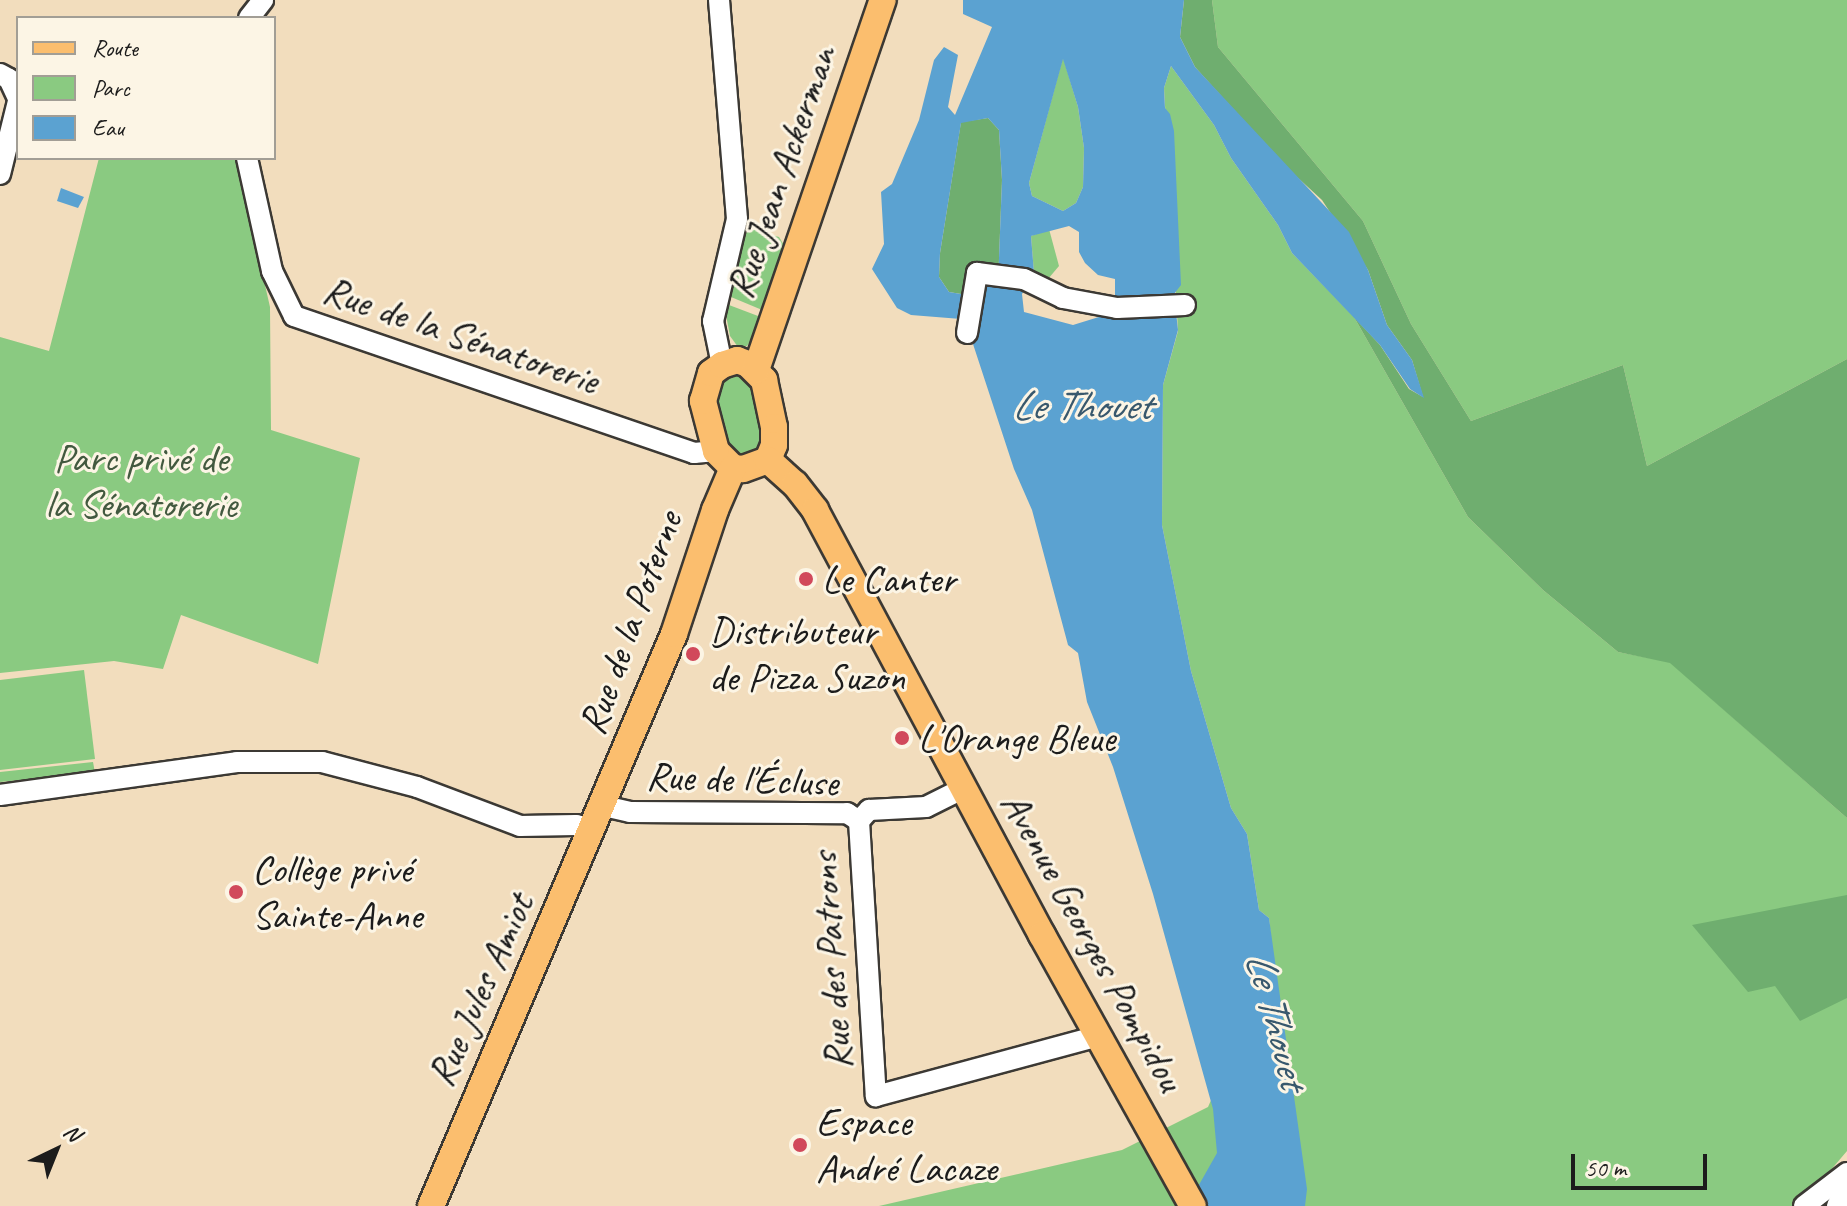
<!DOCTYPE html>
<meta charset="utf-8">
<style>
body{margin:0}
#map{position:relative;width:1847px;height:1206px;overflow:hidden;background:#f2ddbd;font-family:Caveat,sans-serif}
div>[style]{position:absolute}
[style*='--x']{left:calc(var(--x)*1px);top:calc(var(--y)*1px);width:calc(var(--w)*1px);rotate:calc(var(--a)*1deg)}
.green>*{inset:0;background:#8aca81}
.forest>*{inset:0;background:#6fae6f}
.water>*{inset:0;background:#5ba2d1}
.roads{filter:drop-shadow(2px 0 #3c3934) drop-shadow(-2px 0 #3c3934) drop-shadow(0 2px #3c3934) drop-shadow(0 -2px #3c3934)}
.minor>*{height:20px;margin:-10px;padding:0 10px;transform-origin:10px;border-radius:10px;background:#fff}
.major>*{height:26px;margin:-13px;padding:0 13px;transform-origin:13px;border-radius:13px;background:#fbbe6e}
.dots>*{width:22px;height:22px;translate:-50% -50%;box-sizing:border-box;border:4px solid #fcf5e5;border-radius:50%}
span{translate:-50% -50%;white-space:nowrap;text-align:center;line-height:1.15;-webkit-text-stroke:6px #fcf5e5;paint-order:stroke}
.street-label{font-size:40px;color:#1c1c1c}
.park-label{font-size:40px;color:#42593f}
.poi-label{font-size:40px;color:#1c1c1c}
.left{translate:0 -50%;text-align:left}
.water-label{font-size:42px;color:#38586d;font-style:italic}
.legend{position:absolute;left:16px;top:16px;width:260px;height:144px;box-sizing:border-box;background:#fcf5e5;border:2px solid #a29e95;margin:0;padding:10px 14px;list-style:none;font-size:24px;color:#1c1c1c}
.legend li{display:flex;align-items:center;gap:16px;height:40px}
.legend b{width:40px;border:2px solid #a29e95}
.north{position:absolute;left:16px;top:1110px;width:80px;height:80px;-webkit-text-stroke:6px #fcf5e5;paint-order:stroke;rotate:43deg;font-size:22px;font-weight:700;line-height:32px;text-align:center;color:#1c1c1c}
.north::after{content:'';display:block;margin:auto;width:28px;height:36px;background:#1c1c1c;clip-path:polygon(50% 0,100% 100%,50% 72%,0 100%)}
.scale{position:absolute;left:1571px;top:1154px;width:136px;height:36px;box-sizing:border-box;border:4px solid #1c1c1c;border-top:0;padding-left:10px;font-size:24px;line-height:28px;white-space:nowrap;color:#1c1c1c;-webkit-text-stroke:6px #fcf5e5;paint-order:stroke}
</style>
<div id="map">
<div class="green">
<div style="clip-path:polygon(1212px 0,1847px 0,1847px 359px,1647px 466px,1623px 365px,1471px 421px,1411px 324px,1363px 221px,1218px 47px)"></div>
<div style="clip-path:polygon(1063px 57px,1078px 107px,1084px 148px,1083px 187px,1076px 203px,1063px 211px,1032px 196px,1029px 183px)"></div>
<div style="clip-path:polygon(1171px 66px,1214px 125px,1231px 158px,1278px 225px,1292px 253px,1354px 317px,1468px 517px,1543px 590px,1618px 652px,1670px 662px,1847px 818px,1847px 1151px,1800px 1206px,879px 1206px,1122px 1150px,1208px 1107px,1273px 960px,1269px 918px,1259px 910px,1247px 834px,1231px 808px,1191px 671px,1162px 525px,1163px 385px,1178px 331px,1164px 88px)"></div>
<div style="clip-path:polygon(99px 158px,236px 158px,270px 307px,271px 430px,360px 458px,318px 664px,181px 615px,163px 669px,114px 661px,0 673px,0 337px,49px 351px)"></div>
<div style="clip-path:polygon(752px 229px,779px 237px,787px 250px,767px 312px,731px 297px,742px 236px)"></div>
<div style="clip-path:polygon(1049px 229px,1059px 266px,1048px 279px,1034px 273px,1031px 236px)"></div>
<div style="clip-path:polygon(729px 305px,766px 319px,747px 346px,738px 347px,730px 336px,726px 315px)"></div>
<div style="clip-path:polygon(739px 375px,752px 382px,765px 434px,760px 450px,744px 457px,726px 448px,715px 396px,717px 385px,727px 377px)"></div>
<div style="clip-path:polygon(84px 670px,95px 759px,0 770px,0 680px)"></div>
<div style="clip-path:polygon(93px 762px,95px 773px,0 782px,0 772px)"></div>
</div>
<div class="forest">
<div style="clip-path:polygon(1184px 0,1212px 0,1218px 47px,1363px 221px,1411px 324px,1471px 421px,1623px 365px,1647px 466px,1847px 359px,1847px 818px,1670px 663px,1618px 652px,1543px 590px,1468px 517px,1354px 317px,1380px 345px,1409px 389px,1423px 397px,1412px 360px,1387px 325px,1368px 270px,1322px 200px,1283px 164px,1195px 67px,1180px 37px)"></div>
<div style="clip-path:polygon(988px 118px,999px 130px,1002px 180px,998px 285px,961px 294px,949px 292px,939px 277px,940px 253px,961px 122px)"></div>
<div style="clip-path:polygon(1847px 895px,1847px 998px,1800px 1021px,1775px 986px,1748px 992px,1692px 925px)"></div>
</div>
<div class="water">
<div style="clip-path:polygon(evenodd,963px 0,1184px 0,1180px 37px,1195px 67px,1349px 232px,1368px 270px,1387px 325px,1412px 360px,1424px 398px,1410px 389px,1380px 345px,1292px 253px,1278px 225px,1231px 158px,1214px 125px,1171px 66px,1164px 88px,1165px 108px,1170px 114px,1174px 131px,1181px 285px,1174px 294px,1178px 330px,1163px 385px,1162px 525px,1191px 671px,1231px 808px,1247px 834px,1259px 910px,1269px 918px,1307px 1189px,1305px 1206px,1187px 1206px,1217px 1153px,1213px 1109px,1153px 894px,1113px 767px,1087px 702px,1078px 653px,1068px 645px,1032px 510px,1014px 469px,973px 344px,975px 334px,961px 319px,911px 315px,897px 308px,872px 269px,884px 244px,881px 192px,892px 184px,919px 120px,934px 60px,944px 47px,958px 55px,948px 107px,955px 115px,992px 27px,963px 14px,963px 0,1063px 59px,1078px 107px,1084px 148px,1083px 187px,1076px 203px,1063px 211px,1032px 196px,1029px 183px,1063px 59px,963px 0,988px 118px,999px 130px,1002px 180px,998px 284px,970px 286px,961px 294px,949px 292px,939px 277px,940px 253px,961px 123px,988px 118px,963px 0,1069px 226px,1079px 232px,1079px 252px,1085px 263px,1098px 275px,1115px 279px,1115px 312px,1073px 325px,1024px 312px,1022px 294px,1034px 273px,1031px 236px,1069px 226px)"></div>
<div style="clip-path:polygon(61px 188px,84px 197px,78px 208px,57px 201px)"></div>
</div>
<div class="roads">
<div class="minor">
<div style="--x:719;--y:0;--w:220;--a:85.3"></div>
<div style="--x:737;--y:219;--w:105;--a:103.2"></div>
<div style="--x:713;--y:321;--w:45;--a:78.4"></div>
<div style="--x:249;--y:18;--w:23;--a:-52"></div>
<div style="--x:0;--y:74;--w:10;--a:29"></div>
<div style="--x:9;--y:79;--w:21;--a:65"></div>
<div style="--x:247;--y:158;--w:116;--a:77.5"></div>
<div style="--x:272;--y:271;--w:50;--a:63.9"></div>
<div style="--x:294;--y:316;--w:423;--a:18.9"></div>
<div style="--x:694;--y:453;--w:22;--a:-5"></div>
<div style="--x:0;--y:174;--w:75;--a:-76.1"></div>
<div style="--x:967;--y:333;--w:61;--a:-80.5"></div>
<div style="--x:977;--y:273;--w:47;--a:7.3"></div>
<div style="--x:1024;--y:279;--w:43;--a:26"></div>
<div style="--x:1063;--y:298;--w:55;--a:10.5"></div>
<div style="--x:1117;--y:308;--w:68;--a:-2.5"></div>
<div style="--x:0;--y:795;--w:239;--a:-7.9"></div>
<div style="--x:237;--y:762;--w:85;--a:0"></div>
<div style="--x:322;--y:762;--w:98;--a:14.7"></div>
<div style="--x:417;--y:787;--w:110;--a:20.7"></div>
<div style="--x:520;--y:826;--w:56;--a:-1"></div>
<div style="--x:576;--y:825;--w:17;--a:13"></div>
<div style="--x:604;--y:806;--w:27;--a:13"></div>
<div style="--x:630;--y:812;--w:217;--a:0.3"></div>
<div style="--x:847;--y:813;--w:14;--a:34"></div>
<div style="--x:859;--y:821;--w:276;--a:86.5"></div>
<div style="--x:876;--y:1096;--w:230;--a:-15.1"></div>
<div style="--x:859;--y:821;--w:15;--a:-48"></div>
<div style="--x:869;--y:810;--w:57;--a:-3"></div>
<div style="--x:926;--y:807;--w:42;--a:-26.6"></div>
<div style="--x:1804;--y:1206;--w:54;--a:-37.5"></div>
<div style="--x:1837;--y:1206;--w:21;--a:-62"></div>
</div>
<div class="major">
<div style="--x:737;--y:360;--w:12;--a:20"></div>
<div style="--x:748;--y:364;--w:23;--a:45"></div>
<div style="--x:764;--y:380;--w:48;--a:78"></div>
<div style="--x:774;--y:427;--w:18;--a:90"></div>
<div style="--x:774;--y:445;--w:16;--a:112"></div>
<div style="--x:768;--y:460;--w:27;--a:160"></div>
<div style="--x:743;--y:469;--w:10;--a:-174"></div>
<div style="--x:733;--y:468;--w:24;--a:-135"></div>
<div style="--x:716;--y:451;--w:52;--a:-104.6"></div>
<div style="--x:703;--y:401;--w:29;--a:-74"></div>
<div style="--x:711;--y:373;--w:14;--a:-36"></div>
<div style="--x:722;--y:365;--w:16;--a:-18"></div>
<div style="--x:756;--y:370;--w:391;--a:-71.1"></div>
<div style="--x:768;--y:460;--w:36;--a:42"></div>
<div style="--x:795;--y:484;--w:33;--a:52"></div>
<div style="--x:815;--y:510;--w:482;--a:61.9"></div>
<div style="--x:1042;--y:935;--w:310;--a:60.9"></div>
<div style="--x:431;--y:1206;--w:621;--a:-66.98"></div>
<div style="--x:674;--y:634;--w:131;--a:-71.7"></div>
<div style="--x:715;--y:510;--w:46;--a:-66.8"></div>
</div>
</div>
<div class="dots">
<div style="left:806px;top:579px;background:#d1495b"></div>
<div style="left:693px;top:654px;background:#d1495b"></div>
<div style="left:902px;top:738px;background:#d1495b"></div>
<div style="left:236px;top:892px;background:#d1495b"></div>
<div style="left:800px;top:1145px;background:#d1495b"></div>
</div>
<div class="street-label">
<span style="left:781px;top:172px;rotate:-71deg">Rue Jean Ackerman</span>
<span style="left:461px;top:335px;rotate:19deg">Rue de la Sénatorerie</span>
<span style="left:630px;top:623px;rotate:-70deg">Rue de la Poterne</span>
<span style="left:742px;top:779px;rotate:2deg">Rue de l'Écluse</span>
<span style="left:1093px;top:941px;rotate:61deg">Avenue Georges Pompidou</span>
<span style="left:831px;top:961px;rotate:-94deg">Rue des Patrons</span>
<span style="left:480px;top:990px;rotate:-66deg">Rue Jules Amiot</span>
</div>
<div class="park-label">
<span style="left:141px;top:481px">Parc privé de<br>la Sénatorerie</span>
</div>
<div class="poi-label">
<span class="left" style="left:822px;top:579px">Le Canter</span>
<span class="left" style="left:709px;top:654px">Distributeur<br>de Pizza Suzon</span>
<span class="left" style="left:918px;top:738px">L'Orange Bleue</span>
<span class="left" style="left:252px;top:892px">Collège privé<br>Sainte-Anne</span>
<span class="left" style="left:816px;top:1145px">Espace<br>André Lacaze</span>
</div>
<div class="water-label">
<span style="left:1081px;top:406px">Le Thouet</span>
<span style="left:1276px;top:1020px;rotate:75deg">Le Thouet</span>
</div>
<ul class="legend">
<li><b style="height:10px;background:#fbbe6e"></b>Route</li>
<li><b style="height:22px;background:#8aca81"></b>Parc</li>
<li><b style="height:22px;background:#5ba2d1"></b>Eau</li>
</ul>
<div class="north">N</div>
<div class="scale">50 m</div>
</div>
